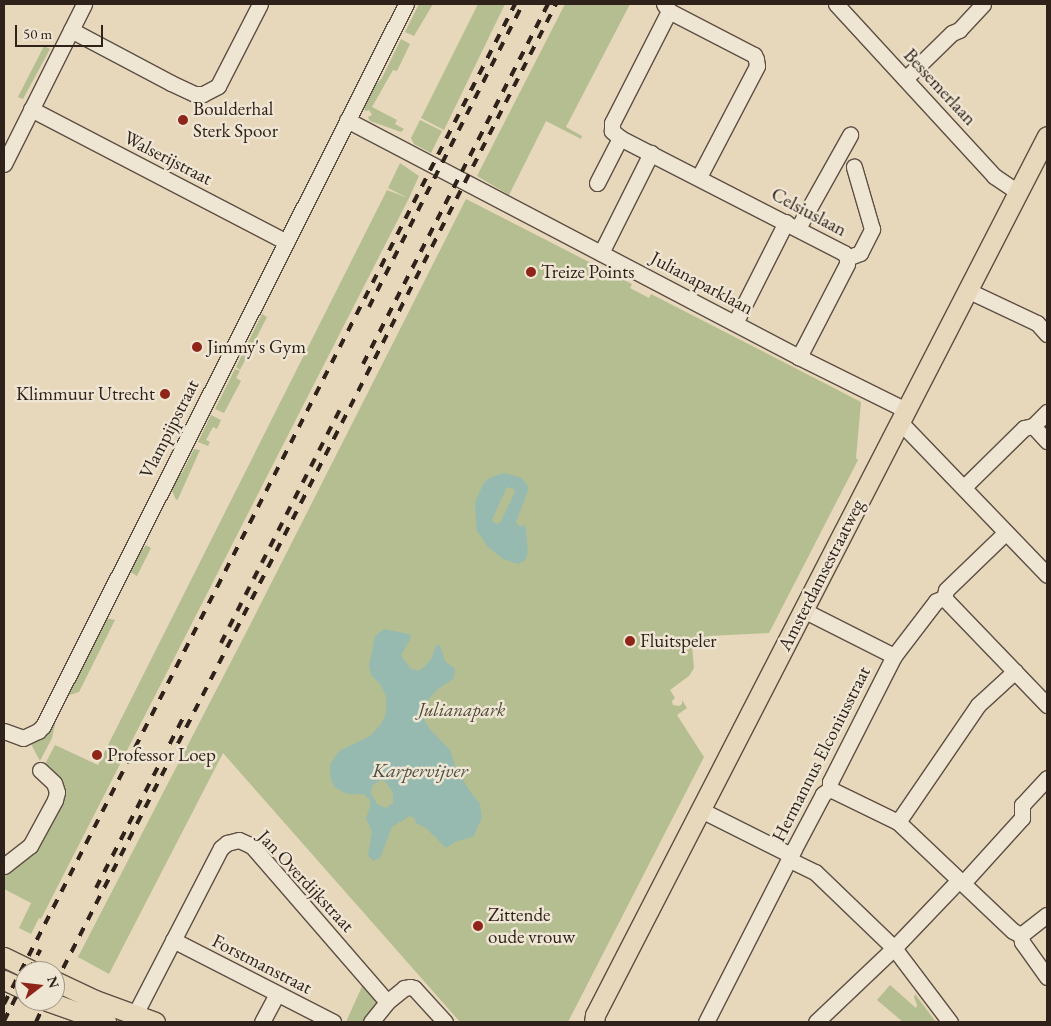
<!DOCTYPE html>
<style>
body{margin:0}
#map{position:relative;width:1051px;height:1026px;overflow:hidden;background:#e7d7bb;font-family:"EB Garamond",serif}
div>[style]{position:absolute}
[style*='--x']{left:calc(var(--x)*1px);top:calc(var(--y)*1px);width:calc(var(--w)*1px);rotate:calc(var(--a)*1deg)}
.green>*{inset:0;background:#b5be91}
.water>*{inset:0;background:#97bab0}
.roads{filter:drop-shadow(1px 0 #5d4f43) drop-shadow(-1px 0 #5d4f43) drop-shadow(0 1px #5d4f43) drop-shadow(0 -1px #5d4f43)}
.minor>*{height:15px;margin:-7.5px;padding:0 7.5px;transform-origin:7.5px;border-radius:7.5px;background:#efe5d3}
.major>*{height:19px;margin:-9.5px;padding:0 9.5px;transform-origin:9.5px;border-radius:9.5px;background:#e7d7bb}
.rail>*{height:4px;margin-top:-2px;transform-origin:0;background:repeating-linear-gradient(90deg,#2f221b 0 9px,transparent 0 18px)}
.dots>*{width:14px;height:14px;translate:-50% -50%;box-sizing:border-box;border:2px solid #efe5d3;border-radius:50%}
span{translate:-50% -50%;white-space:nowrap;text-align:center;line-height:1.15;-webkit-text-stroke:5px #efe5d3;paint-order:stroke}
.street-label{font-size:19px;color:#2f221b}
.poi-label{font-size:19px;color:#2f221b}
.left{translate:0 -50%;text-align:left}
.right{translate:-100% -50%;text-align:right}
.park-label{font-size:19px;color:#504938;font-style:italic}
.water-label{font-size:20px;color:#4e5048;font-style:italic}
.frame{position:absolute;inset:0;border:5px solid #2f221b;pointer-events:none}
.north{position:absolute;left:15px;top:961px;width:50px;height:50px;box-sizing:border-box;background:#efe5d3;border:1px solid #a29789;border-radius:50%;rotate:74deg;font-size:14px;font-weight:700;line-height:20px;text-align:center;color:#2f221b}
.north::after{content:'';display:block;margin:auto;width:18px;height:22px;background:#8f2418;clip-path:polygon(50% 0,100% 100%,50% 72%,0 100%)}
.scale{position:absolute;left:15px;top:25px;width:88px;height:22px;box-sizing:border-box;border:2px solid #2f221b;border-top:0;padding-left:6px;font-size:15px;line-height:18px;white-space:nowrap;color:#2f221b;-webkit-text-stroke:4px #efe5d3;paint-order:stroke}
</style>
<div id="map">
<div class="green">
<div style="clip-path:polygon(419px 4px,433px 4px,414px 36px,405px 32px)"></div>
<div style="clip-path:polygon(478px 4px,505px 4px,444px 130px,421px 118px)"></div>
<div style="clip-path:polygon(565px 4px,630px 4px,566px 127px,582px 136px,581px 139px,546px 121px,509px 195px,477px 176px)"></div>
<div style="clip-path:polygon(401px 39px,410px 44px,397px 71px,393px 70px,372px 107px,397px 120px,395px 124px,404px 129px,401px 132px,370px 121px,368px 117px,372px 115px,369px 110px,365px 111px,364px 107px,374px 87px,382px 78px)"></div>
<div style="clip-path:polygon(44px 46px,50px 49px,23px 99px,18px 97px)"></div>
<div style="clip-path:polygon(420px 120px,442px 131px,431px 153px,414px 144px,411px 138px)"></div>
<div style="clip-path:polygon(400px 163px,419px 176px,409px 198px,41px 919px,39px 918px,31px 934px,19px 928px,31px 903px,4px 889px,4px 875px,33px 855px,64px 800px,63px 784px,55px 772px,45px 764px,55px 745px,98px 765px,387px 190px,408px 198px,388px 188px)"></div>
<div style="clip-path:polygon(466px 199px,632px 284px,630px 288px,649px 298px,651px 294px,861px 402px,856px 458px,858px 460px,769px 633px,708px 636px,703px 639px,701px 645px,692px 646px,694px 668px,689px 676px,670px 690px,675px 698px,672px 701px,673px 705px,679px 706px,682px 704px,682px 700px,687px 708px,677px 715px,704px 757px,568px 1022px,460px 1022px,223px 753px,109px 974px,78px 957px,250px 625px)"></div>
<div style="clip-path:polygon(262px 314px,267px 317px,240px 370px,236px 367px)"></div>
<div style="clip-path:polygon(235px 369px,240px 371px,236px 378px,241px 381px,224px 413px,215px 409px)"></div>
<div style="clip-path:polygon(211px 415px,221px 420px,217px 429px,213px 427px,206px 440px,210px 442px,208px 446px,198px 442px)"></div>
<div style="clip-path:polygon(194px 449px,200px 450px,178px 499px,176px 500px,171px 488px,178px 475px,182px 473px)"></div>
<div style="clip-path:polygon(146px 545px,151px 548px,137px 576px,129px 571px,139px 547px,143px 549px)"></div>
<div style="clip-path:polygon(105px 618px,115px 620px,79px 692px,63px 697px)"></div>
<div style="clip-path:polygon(59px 706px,52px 738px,40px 761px,31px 744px,40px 738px)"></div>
<div style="clip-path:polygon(364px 982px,378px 999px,366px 1022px,346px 1022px)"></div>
<div style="clip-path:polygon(890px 985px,916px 1008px,917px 1005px,914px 997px,915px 994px,936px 1022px,903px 1022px,877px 1000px)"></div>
</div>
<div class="water">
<div style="clip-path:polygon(evenodd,504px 473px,522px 478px,529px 488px,516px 522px,520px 527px,524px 524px,526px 529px,528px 553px,525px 560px,518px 564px,503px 559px,489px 548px,477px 531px,476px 521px,475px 503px,483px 484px,489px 478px,504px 473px,507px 487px,514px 489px,515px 492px,500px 523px,496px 524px,492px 520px,507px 487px)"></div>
<div style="clip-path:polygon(evenodd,384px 629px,409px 634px,411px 638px,401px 655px,410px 668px,418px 671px,423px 668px,431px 659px,436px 646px,440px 645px,445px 661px,455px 669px,454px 678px,437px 690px,429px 699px,425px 710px,424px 719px,429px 728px,450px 750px,455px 766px,469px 790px,480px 804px,482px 818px,473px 837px,457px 841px,446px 848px,426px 828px,416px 823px,414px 818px,410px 816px,392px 827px,380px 858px,373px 861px,368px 855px,372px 831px,366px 819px,370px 806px,370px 800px,363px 794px,347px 794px,334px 787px,330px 776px,330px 764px,339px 751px,370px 736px,381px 724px,386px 713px,386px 696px,380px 684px,371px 675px,369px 666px,375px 636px,384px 629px,380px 780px,386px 782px,393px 793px,393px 803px,386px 808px,377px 804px,371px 793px,372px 786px,380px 780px)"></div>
</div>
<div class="roads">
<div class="minor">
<div style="--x:664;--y:4;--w:9;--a:54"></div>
<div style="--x:669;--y:11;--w:96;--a:27.4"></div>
<div style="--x:754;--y:55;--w:4;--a:63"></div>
<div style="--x:756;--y:59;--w:7;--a:82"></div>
<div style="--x:757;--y:66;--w:125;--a:117.6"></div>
<div style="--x:836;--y:4;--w:234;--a:47.4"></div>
<div style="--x:994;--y:176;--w:30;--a:34"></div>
<div style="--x:71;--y:30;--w:113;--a:27.9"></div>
<div style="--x:171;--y:83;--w:26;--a:25"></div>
<div style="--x:195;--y:94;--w:8;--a:0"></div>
<div style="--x:203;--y:94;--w:17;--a:-28"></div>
<div style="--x:218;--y:86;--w:92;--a:-62.9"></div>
<div style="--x:906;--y:78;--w:64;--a:-44.4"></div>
<div style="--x:952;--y:33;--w:8;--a:-23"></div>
<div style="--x:959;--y:30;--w:35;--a:-47"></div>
<div style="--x:31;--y:109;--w:288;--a:27.5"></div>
<div style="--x:347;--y:120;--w:510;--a:27.67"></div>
<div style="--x:799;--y:357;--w:119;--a:26.4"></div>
<div style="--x:620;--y:138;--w:11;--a:-139"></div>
<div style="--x:612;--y:131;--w:8;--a:-90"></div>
<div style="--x:612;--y:123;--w:126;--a:-63"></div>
<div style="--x:4;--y:164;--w:179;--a:-63.4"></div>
<div style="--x:597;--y:183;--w:51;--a:-62.9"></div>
<div style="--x:620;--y:138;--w:252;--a:27.2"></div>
<div style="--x:844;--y:253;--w:6;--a:59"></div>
<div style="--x:847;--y:258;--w:6;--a:90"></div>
<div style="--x:847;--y:264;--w:105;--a:117.3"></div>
<div style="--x:798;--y:228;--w:107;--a:-60.8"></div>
<div style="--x:601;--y:253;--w:112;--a:-63.4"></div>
<div style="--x:847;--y:258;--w:14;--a:-21"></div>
<div style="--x:860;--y:253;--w:27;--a:-63"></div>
<div style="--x:872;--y:229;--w:65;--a:-106.2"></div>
<div style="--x:969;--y:291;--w:75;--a:25.2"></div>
<div style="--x:1037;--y:323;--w:15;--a:48"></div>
<div style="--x:735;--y:323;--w:113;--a:-63.2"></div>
<div style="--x:900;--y:422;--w:212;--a:46.1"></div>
<div style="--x:1033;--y:426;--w:21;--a:47"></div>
<div style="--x:964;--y:487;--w:84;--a:-44.5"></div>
<div style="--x:1024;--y:428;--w:9;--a:-13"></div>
<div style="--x:1033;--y:426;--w:20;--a:-45"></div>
<div style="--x:944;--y:598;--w:149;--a:46.1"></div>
<div style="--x:944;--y:598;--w:8;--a:-76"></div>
<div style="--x:946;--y:590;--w:83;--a:-44"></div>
<div style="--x:803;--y:610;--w:102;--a:26.8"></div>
<div style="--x:4;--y:731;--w:20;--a:20"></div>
<div style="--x:23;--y:738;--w:17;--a:-25"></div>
<div style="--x:38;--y:731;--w:7;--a:-45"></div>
<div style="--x:43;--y:726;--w:808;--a:-63.31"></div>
<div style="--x:830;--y:789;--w:76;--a:25.9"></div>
<div style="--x:898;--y:822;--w:158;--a:43.5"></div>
<div style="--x:1013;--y:931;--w:9;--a:27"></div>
<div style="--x:1021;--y:935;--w:7;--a:82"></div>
<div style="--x:1022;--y:942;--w:43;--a:54.5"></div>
<div style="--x:701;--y:810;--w:101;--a:26.6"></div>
<div style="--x:898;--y:822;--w:142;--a:-55.6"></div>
<div style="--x:978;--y:705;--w:50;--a:-42.6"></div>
<div style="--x:790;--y:860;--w:28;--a:26"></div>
<div style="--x:815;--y:872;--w:110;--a:43.9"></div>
<div style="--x:894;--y:948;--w:93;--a:52.9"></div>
<div style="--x:4;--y:866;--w:33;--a:-38"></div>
<div style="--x:30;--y:846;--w:52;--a:-61.5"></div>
<div style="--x:55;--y:800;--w:8;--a:-76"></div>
<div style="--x:57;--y:792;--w:9;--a:-108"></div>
<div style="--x:54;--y:783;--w:19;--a:-137"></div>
<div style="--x:963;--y:883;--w:88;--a:-47.8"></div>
<div style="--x:1022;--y:818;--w:13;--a:-90"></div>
<div style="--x:1022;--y:805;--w:37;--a:-47"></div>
<div style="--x:1021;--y:935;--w:33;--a:-38"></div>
<div style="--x:173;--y:940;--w:180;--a:27.1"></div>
<div style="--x:131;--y:1022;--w:196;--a:-62.7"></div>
<div style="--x:221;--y:848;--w:8;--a:-40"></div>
<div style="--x:227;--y:843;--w:12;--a:-14"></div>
<div style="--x:239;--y:840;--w:14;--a:25"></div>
<div style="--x:252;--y:846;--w:206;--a:49.1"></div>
<div style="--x:262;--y:1022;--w:32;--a:-62"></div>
<div style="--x:371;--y:1022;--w:26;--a:-51"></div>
<div style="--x:387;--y:1002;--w:22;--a:-39"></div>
<div style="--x:404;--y:988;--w:6;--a:-9"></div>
<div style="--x:410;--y:987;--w:4;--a:14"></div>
<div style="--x:414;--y:988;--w:46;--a:47.6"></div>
<div style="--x:706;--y:1022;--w:194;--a:-63"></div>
<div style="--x:794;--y:849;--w:62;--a:-62.2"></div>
<div style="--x:823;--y:794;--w:9;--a:-36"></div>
<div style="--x:830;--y:789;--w:7;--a:-90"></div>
<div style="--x:830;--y:782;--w:141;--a:-63.1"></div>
<div style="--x:894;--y:656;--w:69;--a:-52.6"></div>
<div style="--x:936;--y:601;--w:9;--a:-21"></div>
<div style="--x:816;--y:1022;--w:108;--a:-43.5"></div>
<div style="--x:894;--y:948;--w:94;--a:-46.3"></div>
</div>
<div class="major">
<div style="--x:4;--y:957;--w:32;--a:26"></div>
<div style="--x:4;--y:980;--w:23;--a:25"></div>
<div style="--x:55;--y:981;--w:44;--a:25.4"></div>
<div style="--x:95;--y:1000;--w:64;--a:20.1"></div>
<div style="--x:47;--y:1001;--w:63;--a:19.6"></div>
<div style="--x:594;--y:1022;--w:7;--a:-82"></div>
<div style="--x:595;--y:1015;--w:988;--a:-62.79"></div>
</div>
</div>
<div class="rail">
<div style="--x:369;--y:307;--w:340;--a:-63.1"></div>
<div style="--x:363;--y:364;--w:405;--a:-62.8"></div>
<div style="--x:221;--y:643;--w:268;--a:-63"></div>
<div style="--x:96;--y:888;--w:193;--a:-62.9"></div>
<div style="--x:29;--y:971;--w:24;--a:-62"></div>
<div style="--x:55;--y:984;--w:1101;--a:-62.92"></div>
<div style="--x:4;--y:1004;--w:1123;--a:-62.93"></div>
<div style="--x:4;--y:1021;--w:47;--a:-63.4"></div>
<div style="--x:36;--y:1022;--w:23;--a:-65"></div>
</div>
<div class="dots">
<div style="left:183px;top:120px;background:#8f2418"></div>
<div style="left:531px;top:272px;background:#8f2418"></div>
<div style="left:197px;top:347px;background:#8f2418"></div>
<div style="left:165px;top:394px;background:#8f2418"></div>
<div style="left:630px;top:641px;background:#8f2418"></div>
<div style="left:97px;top:755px;background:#8f2418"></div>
<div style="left:478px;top:926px;background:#8f2418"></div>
</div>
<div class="street-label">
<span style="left:940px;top:87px;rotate:47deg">Bessemerlaan</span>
<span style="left:168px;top:158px;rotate:27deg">Walserijstraat</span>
<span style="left:809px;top:212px;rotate:28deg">Celsiuslaan</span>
<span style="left:702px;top:283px;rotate:28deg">Julianaparklaan</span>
<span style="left:169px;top:429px;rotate:-63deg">Vlampijpstraat</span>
<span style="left:821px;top:575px;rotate:-63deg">Amsterdamsestraatweg</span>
<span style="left:821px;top:754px;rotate:-63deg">Hermannus Elconiusstraat</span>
<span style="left:306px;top:881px;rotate:47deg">Jan Overdijkstraat</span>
<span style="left:262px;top:964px;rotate:27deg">Forstmanstraat</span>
</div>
<div class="poi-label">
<span class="left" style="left:193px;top:120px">Boulderhal<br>Sterk Spoor</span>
<span class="left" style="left:541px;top:272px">Treize Points</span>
<span class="left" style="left:207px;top:347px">Jimmy's Gym</span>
<span class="right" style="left:155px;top:394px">Klimmuur Utrecht</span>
<span class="left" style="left:640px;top:641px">Fluitspeler</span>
<span class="left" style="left:107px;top:755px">Professor Loep</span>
<span class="left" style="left:488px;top:926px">Zittende<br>oude vrouw</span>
</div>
<div class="park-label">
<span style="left:462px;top:710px">Julianapark</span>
</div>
<div class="water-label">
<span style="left:420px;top:770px">Karpervijver</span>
</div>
<div class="frame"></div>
<div class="north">N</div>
<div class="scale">50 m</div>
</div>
